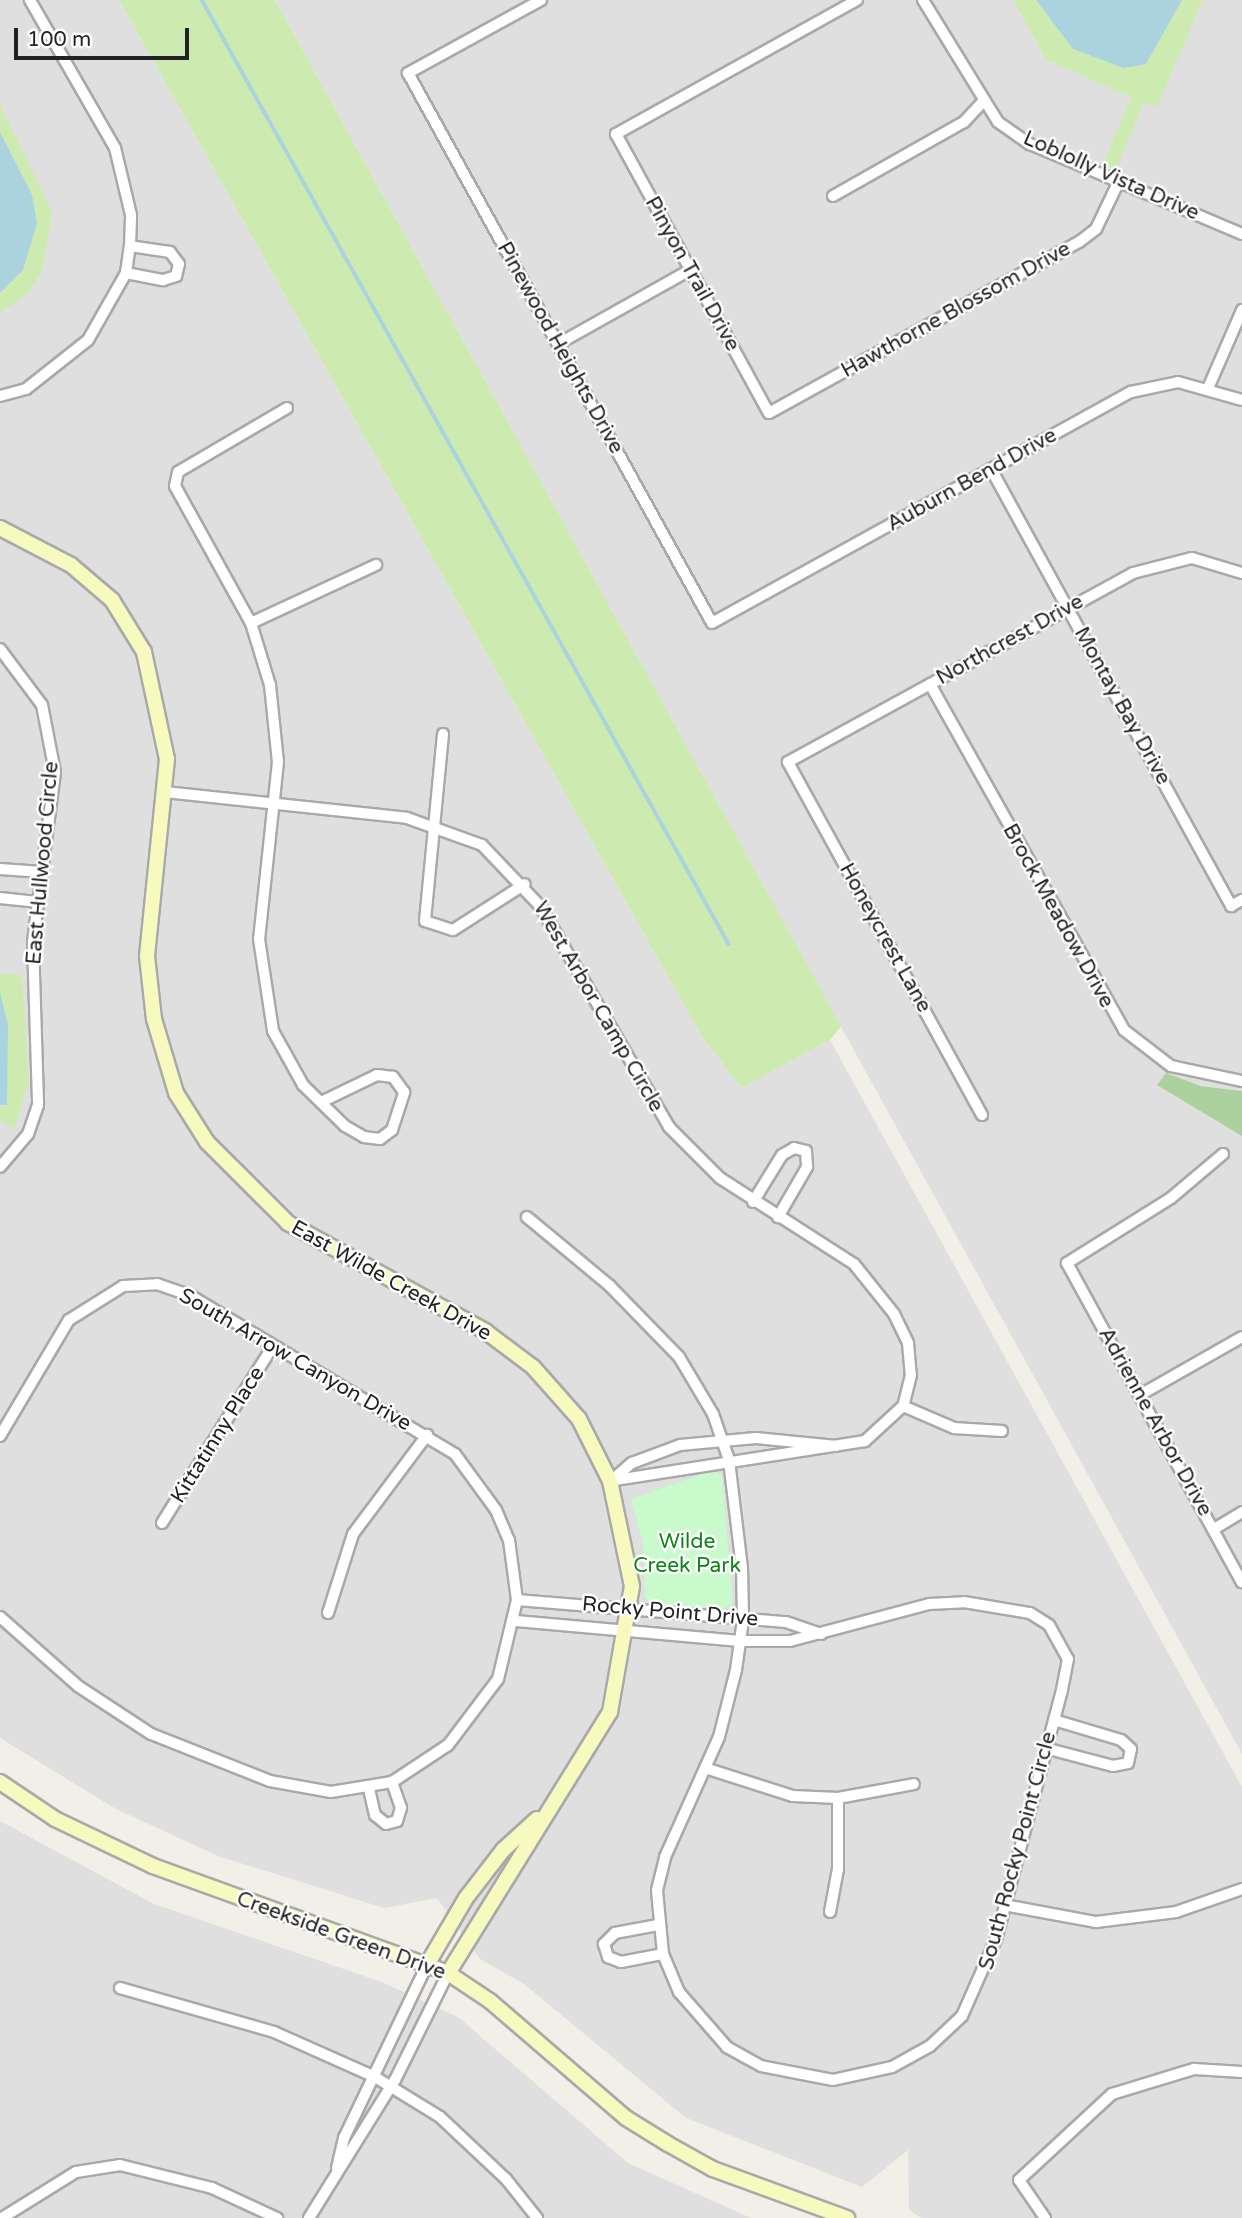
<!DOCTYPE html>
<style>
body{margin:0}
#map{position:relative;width:1242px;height:2218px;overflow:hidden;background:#f2efe9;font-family:"Varela Round",sans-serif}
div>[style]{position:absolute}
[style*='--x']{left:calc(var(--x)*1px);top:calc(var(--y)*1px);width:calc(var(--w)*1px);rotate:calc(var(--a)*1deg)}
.residential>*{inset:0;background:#e0dfdf}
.grass>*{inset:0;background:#cdebb0}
.forest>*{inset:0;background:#add19e}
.park>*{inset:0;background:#c8facc}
.water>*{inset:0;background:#aad3df}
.stream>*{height:3.5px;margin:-1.75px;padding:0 1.75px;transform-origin:1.75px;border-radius:1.75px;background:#aad3df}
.roads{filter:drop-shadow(2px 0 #a9a9a9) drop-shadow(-2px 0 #a9a9a9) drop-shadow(0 2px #a9a9a9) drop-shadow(0 -2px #a9a9a9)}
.street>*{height:10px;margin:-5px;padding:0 5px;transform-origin:5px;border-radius:5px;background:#fff}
.secondary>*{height:14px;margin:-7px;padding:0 7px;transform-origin:7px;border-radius:7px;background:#f7fabf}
span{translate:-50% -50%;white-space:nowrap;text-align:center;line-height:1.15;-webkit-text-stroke:5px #fff;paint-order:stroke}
.street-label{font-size:21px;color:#222}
.park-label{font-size:21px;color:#0c8416}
.scale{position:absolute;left:14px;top:28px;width:175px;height:32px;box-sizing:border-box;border:4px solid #222;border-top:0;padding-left:9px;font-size:21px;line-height:24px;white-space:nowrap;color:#222;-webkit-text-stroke:5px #fff;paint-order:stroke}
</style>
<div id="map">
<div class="residential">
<div style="clip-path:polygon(0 0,119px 0,702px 1037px,742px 1088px,830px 1040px,1242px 1787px,1242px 2218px,921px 2218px,909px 2210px,908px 2150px,862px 2187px,686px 2118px,524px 1984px,480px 1959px,437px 1898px,384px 1908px,218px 1856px,116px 1809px,0 1738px)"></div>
<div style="clip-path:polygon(275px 0,1013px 0,1046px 60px,1132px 97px,1102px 166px,1144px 102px,1157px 106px,1203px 0,1242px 0,1242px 1091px,1201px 1086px,1166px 1073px,1242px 1136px,1242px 1754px)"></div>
<div style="clip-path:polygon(0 1821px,154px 1904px,382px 1982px,458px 2017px,628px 2163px,751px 2218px,0 2218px)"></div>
</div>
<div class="grass">
<div style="clip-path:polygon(119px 0,275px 0,841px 1026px,830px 1040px,742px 1088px,702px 1037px)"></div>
<div style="clip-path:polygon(1013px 0,1203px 0,1157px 107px,1144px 102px,1115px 172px,1102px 166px,1131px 97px,1046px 60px)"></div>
<div style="clip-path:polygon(0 105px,52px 211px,43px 270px,26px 295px,0 313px)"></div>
<div style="clip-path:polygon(0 973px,22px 975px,29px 1080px,15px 1129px,0 1121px)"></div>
</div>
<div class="forest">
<div style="clip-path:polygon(1166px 1073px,1201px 1086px,1242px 1091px,1242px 1136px,1157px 1085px)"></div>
</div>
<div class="park">
<div style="clip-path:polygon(714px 1470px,722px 1476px,733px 1603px,723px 1610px,654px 1605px,645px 1598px,643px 1543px,631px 1499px)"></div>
</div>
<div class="water">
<div style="clip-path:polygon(1036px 0,1182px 0,1146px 64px,1124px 68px,1073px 49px)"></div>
<div style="clip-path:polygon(0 132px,32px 195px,37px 223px,23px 270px,0 293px)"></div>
<div style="clip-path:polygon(0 992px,8px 1025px,7px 1105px,0 1105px)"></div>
</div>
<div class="stream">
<div style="--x:202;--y:0;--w:1081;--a:60.83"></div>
</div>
<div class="roads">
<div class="street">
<div style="--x:541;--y:0;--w:152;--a:151.2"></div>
<div style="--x:408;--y:73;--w:628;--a:61.07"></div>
<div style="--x:712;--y:623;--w:478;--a:-28.9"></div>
<div style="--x:1131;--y:392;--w:48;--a:-12"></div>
<div style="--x:1178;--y:382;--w:66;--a:15.7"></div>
<div style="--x:857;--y:0;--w:276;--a:150.9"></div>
<div style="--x:616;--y:134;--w:318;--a:61.3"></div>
<div style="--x:769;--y:413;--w:354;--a:-28.9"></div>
<div style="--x:1079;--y:242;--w:21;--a:-37"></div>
<div style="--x:1096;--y:229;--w:51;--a:-64.4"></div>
<div style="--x:923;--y:0;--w:143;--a:58.4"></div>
<div style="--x:998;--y:122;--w:39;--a:35"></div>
<div style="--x:1030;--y:144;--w:230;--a:23"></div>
<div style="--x:833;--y:196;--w:150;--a:-29.5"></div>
<div style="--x:964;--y:122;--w:26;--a:-47"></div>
<div style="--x:126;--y:273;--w:38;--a:11"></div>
<div style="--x:163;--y:280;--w:14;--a:-17"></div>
<div style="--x:176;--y:276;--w:12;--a:-76"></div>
<div style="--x:179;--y:264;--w:15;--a:-127"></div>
<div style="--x:170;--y:252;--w:40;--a:-171.5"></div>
<div style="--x:558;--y:344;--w:151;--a:-29.3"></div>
<div style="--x:1209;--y:386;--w:83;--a:-66.5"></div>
<div style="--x:0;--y:396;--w:27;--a:-15"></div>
<div style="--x:26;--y:389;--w:79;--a:-38.3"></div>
<div style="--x:88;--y:340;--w:77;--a:-60.4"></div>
<div style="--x:126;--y:273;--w:27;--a:-82"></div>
<div style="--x:130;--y:246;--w:31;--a:-88"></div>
<div style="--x:131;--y:215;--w:69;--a:-103.4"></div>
<div style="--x:115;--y:148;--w:171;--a:-119.9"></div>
<div style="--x:287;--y:408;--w:126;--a:149.6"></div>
<div style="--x:178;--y:472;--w:14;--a:102"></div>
<div style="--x:175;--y:486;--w:157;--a:61"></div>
<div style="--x:251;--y:623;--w:65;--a:73"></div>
<div style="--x:270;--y:685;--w:77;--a:84.1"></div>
<div style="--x:278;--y:762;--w:178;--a:96.1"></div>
<div style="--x:259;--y:939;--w:93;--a:81.3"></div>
<div style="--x:273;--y:1031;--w:62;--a:60.9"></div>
<div style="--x:303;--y:1085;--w:59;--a:44.3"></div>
<div style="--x:345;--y:1126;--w:22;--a:30"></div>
<div style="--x:364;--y:1137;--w:16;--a:7"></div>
<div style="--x:380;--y:1139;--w:15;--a:-37"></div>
<div style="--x:392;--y:1130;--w:40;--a:-72"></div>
<div style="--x:404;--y:1092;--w:19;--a:-126"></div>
<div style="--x:393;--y:1077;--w:16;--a:-173"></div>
<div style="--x:377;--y:1075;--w:62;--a:154.3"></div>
<div style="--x:991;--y:469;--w:499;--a:61.2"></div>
<div style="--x:1231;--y:906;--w:13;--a:-29"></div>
<div style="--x:251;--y:623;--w:138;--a:-24.9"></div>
<div style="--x:0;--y:649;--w:70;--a:53.1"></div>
<div style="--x:42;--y:705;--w:68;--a:79"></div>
<div style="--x:55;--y:772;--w:171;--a:97.4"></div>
<div style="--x:33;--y:942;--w:163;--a:88.2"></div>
<div style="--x:38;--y:1105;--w:31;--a:109"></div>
<div style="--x:28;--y:1134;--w:43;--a:130.3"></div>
<div style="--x:930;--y:684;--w:397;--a:60.7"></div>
<div style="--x:1124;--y:1030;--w:59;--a:37.5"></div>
<div style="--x:1171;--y:1066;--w:73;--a:11.9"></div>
<div style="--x:443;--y:734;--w:188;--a:95.5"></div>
<div style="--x:425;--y:921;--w:29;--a:18"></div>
<div style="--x:453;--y:930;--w:85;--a:-32.6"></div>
<div style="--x:165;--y:792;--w:243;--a:6.1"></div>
<div style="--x:407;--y:818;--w:80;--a:19.8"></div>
<div style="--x:482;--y:845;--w:84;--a:46.4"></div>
<div style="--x:540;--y:906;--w:256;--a:59.7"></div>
<div style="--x:669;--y:1127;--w:72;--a:45"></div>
<div style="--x:720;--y:1178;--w:159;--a:32.7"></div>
<div style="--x:854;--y:1264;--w:64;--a:51.3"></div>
<div style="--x:894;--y:1314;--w:32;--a:64"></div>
<div style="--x:908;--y:1343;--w:32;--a:85"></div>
<div style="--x:911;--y:1375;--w:32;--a:104"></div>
<div style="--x:903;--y:1406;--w:52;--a:137.4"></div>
<div style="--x:865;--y:1441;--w:258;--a:171.1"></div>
<div style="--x:0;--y:869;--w:39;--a:4"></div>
<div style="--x:0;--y:898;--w:37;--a:6"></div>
<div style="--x:982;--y:1115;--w:403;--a:-118.8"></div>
<div style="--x:788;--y:762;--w:393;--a:-28.7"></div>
<div style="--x:1133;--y:573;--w:61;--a:-14.3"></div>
<div style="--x:1192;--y:558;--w:52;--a:16.7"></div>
<div style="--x:1223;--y:1154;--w:68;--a:139.8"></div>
<div style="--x:1171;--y:1198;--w:123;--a:148"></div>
<div style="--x:1067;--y:1263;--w:364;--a:61.3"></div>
<div style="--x:753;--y:1202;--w:55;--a:-58.3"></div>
<div style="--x:782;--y:1155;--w:14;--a:-30"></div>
<div style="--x:794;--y:1148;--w:12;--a:14"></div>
<div style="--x:806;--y:1151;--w:16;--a:86"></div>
<div style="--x:807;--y:1167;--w:58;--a:120.1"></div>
<div style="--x:1140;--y:1395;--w:117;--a:-29.6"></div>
<div style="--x:903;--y:1406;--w:56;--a:23.3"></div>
<div style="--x:954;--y:1428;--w:48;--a:3.6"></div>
<div style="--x:0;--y:1436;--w:135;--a:-59.3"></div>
<div style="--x:69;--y:1320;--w:64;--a:-32.2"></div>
<div style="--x:123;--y:1286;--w:34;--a:-3"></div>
<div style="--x:157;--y:1284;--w:36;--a:19"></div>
<div style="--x:191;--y:1296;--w:308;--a:30.9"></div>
<div style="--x:455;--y:1454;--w:69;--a:53.8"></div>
<div style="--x:496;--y:1510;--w:33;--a:67"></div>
<div style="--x:509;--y:1540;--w:61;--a:82.4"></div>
<div style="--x:517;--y:1600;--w:81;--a:103.5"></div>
<div style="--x:498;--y:1679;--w:83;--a:127.1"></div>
<div style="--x:448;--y:1745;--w:67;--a:146.5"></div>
<div style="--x:392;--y:1782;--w:62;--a:170.7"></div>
<div style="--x:331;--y:1792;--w:62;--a:-169.8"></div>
<div style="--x:270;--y:1781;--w:128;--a:-158.4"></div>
<div style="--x:151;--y:1734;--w:87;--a:-146.7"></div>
<div style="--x:78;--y:1686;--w:104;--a:-138.5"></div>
<div style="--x:611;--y:1481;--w:28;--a:-41"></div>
<div style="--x:632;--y:1463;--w:51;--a:-20.6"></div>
<div style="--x:680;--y:1445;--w:76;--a:-5.3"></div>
<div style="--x:756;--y:1438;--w:81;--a:5.6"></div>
<div style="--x:162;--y:1523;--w:209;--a:-57.9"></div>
<div style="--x:1214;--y:1529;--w:33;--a:-31"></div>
<div style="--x:517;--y:1600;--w:270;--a:4.7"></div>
<div style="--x:786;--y:1622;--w:37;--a:19"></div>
<div style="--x:328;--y:1613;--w:83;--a:-72.4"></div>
<div style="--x:353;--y:1534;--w:124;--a:-53.2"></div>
<div style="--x:516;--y:1621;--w:225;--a:5.1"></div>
<div style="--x:740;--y:1641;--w:50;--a:0"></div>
<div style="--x:790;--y:1641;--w:144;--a:-14.9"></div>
<div style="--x:929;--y:1604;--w:35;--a:-3"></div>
<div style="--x:964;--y:1602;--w:67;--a:9.5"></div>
<div style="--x:1030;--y:1613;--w:22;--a:32"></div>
<div style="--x:1049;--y:1625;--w:39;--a:61"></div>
<div style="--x:1068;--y:1659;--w:32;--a:101"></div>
<div style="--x:1062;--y:1690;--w:258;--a:104.8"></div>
<div style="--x:996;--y:1939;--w:84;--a:113.8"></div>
<div style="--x:962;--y:2016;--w:44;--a:136.8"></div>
<div style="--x:930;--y:2046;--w:43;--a:151.1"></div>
<div style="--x:892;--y:2067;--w:60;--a:167.6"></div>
<div style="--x:833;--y:2080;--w:73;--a:-169"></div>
<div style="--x:761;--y:2066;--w:39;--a:-151"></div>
<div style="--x:727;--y:2047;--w:73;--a:-131.1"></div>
<div style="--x:679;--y:1992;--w:41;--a:-112.8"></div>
<div style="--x:663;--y:1954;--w:64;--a:-95.4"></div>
<div style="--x:657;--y:1890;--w:34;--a:-76"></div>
<div style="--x:665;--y:1857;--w:132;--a:-65.8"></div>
<div style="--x:719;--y:1737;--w:69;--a:-75.8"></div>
<div style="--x:736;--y:1670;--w:29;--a:-82"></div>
<div style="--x:740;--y:1641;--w:22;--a:-82"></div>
<div style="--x:743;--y:1619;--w:51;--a:-91.1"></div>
<div style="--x:742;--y:1568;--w:109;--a:-96.9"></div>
<div style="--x:729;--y:1460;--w:49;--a:-109.2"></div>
<div style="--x:713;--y:1414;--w:66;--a:-120.8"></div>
<div style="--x:679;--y:1357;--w:99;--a:-134.2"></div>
<div style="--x:610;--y:1286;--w:108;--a:-140.3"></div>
<div style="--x:1045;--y:1748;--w:70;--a:14.8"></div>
<div style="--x:1113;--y:1766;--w:15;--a:-11"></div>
<div style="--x:1128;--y:1763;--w:14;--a:-78"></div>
<div style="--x:1131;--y:1749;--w:13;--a:-138"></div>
<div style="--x:1121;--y:1740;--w:70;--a:-163.4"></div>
<div style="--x:705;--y:1768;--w:92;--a:17.7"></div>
<div style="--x:793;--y:1796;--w:45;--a:2.5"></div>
<div style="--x:838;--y:1798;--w:77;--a:-10.4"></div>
<div style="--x:369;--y:1789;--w:27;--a:77"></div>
<div style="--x:375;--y:1815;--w:14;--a:39"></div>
<div style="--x:386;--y:1824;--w:11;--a:-15"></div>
<div style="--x:397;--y:1821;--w:14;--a:-73"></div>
<div style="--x:401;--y:1808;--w:28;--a:-109"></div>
<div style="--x:1004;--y:1905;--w:94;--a:10.5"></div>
<div style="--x:1096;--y:1922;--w:81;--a:-7.1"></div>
<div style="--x:1176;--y:1912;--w:70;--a:-19.2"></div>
<div style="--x:830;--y:1912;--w:44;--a:-79.5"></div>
<div style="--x:838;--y:1869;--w:71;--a:-90"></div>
<div style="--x:658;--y:1925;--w:44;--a:169.5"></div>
<div style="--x:615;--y:1933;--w:16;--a:135"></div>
<div style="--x:604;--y:1944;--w:14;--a:73"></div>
<div style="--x:608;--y:1957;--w:14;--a:21"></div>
<div style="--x:621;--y:1962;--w:43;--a:-10.8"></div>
<div style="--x:120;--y:1988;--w:160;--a:15.9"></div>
<div style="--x:274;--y:2032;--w:111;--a:24"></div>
<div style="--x:375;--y:2077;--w:76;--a:31.6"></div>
<div style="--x:440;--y:2117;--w:91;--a:43.2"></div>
<div style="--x:506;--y:2179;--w:50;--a:51.5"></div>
<div style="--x:337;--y:2168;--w:31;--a:-77"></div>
<div style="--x:344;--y:2138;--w:194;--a:-64.4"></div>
<div style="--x:2;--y:2218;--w:87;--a:-31.9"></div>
<div style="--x:76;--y:2172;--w:45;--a:-9"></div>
<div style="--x:120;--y:2165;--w:95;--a:14"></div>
<div style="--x:212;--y:2188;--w:72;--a:24.8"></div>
<div style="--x:309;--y:2218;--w:163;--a:-58.1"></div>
<div style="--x:395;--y:2080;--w:119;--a:-63.6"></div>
<div style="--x:1045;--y:2218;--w:46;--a:-124.4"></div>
<div style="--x:1019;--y:2180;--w:127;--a:-42.8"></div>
<div style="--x:1112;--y:2094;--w:86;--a:-17"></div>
<div style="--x:1194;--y:2069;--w:48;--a:3.6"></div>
</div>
<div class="secondary">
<div style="--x:0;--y:528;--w:80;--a:27.5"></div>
<div style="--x:71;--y:565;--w:54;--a:40.5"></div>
<div style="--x:112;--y:600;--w:61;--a:58.4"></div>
<div style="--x:144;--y:652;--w:109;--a:77.9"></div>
<div style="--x:167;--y:759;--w:198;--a:95.8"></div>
<div style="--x:147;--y:956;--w:63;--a:83.7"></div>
<div style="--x:154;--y:1019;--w:77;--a:73.4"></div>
<div style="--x:176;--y:1093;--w:58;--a:57.7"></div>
<div style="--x:207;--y:1142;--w:115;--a:45"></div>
<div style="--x:288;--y:1223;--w:225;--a:28.7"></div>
<div style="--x:485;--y:1331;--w:60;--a:36.9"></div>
<div style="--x:533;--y:1367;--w:69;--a:48.5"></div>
<div style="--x:579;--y:1419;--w:69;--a:63.4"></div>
<div style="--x:610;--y:1481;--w:107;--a:78.2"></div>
<div style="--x:632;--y:1586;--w:128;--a:99.9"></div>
<div style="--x:610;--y:1712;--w:307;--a:121.8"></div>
<div style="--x:0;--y:1782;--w:66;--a:33.9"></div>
<div style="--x:55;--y:1819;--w:109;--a:25.6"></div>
<div style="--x:153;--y:1866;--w:314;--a:19.9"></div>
<div style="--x:448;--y:1973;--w:50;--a:33.7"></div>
<div style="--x:490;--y:2001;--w:179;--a:40.7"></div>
<div style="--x:626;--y:2118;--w:49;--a:31.8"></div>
<div style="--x:668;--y:2144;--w:51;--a:29.1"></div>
<div style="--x:713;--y:2169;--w:143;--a:20.1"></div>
<div style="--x:428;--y:1963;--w:75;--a:-59.7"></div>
<div style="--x:466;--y:1898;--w:61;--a:-52.4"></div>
<div style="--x:503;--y:1850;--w:46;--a:-42.4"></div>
</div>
</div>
<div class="street-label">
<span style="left:1111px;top:176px;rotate:24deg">Loblolly Vista Drive</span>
<span style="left:692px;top:274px;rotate:61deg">Pinyon Trail Drive</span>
<span style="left:956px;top:310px;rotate:-29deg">Hawthorne Blossom Drive</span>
<span style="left:560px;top:348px;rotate:61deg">Pinewood Heights Drive</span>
<span style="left:972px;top:480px;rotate:-29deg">Auburn Bend Drive</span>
<span style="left:1010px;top:640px;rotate:-29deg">Northcrest Drive</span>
<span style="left:1122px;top:706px;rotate:61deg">Montay Bay Drive</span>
<span style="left:43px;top:863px;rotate:-85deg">East Hullwood Circle</span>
<span style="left:1058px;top:916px;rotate:61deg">Brock Meadow Drive</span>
<span style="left:885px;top:938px;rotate:61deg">Honeycrest Lane</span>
<span style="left:598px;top:1007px;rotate:60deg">West Arbor Camp Circle</span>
<span style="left:391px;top:1281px;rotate:29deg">East Wilde Creek Drive</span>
<span style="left:295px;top:1360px;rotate:30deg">South Arrow Canyon Drive</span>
<span style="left:1155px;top:1422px;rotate:61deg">Adrienne Arbor Drive</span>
<span style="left:218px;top:1435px;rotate:-58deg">Kittatinny Place</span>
<span style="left:670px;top:1612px;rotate:5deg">Rocky Point Drive</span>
<span style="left:1018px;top:1851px;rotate:-75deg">South Rocky Point Circle</span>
<span style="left:341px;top:1936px;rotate:20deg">Creekside Green Drive</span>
</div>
<div class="park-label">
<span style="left:687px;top:1554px">Wilde<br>Creek Park</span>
</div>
<div class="scale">100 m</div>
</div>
